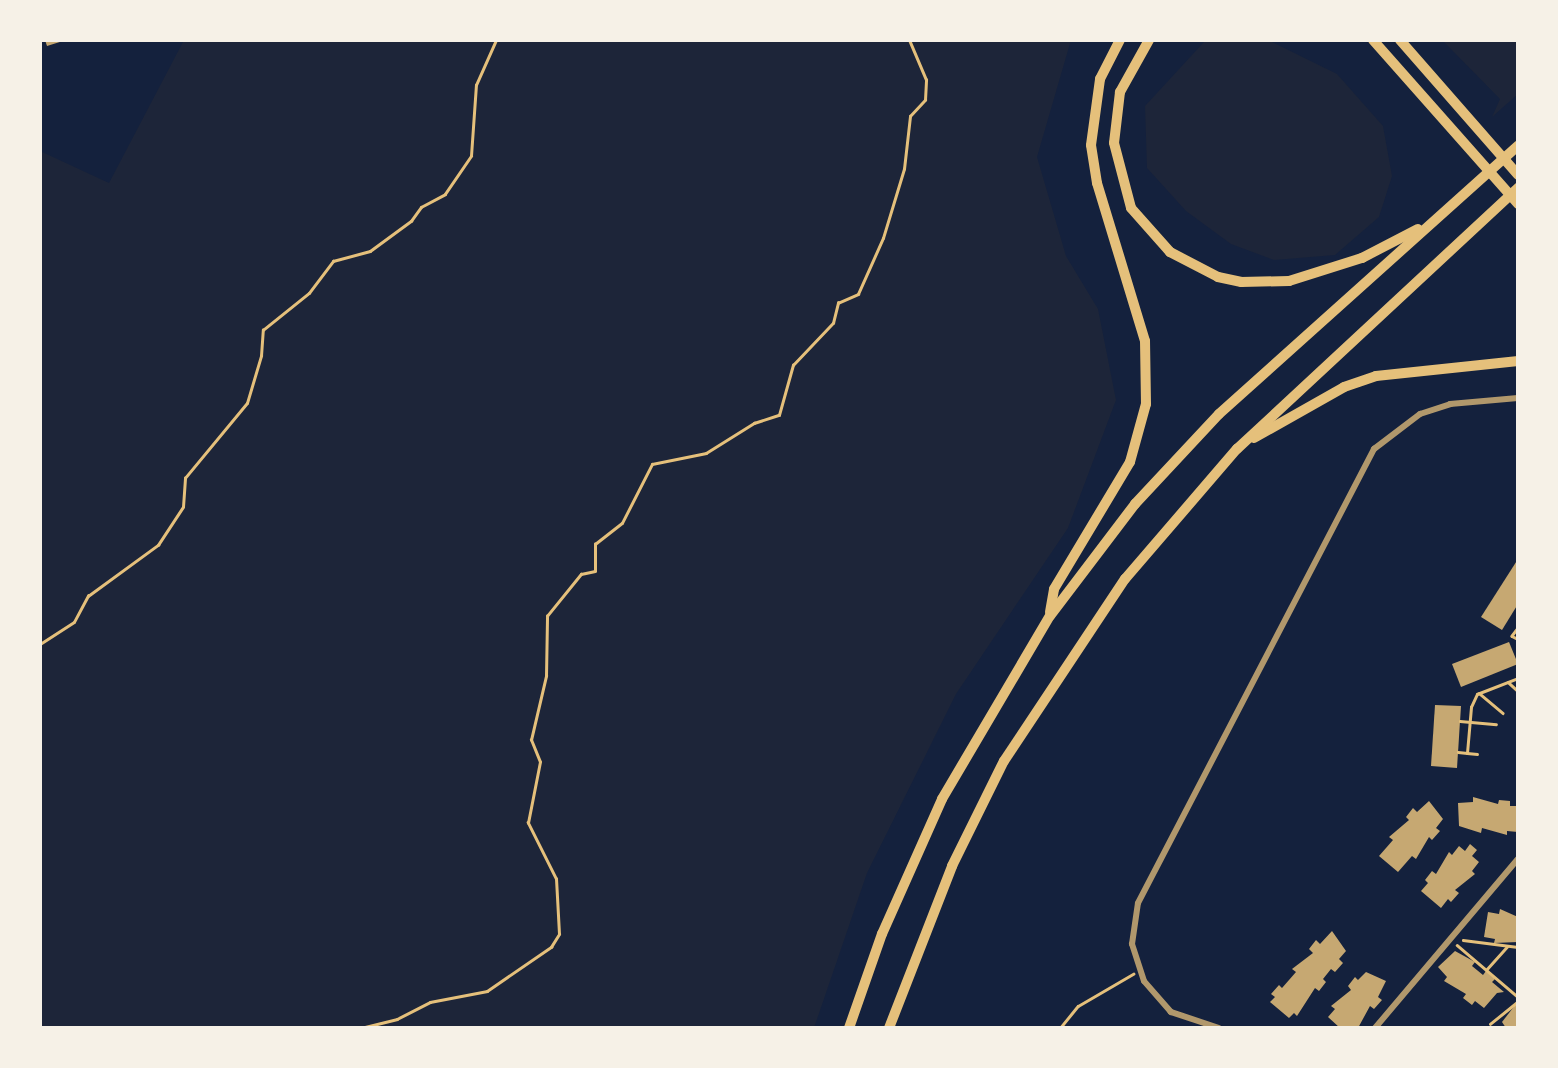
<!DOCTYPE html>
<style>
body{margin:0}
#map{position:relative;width:1558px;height:1068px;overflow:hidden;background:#14213d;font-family:Lora,serif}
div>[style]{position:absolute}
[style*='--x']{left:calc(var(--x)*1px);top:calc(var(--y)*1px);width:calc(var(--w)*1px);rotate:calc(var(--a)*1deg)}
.green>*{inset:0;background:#1d2539}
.building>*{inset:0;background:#c6a872}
.path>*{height:2.5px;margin:-1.25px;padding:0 1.25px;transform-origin:1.25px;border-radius:1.25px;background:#e5c07b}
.minor>*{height:6px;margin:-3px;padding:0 3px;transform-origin:3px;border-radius:3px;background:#b1986c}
.motorway>*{height:10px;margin:-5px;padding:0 5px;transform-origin:5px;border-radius:5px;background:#e5c07b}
span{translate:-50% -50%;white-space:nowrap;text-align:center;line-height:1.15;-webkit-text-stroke:7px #f6f1e7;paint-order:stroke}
.frame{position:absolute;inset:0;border:42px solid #f6f1e7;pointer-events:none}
</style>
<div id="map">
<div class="green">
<div style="clip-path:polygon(184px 40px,1071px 40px,1037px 157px,1066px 256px,1098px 309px,1116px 400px,1068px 528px,956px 694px,867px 873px,814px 1028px,40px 1028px,40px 151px,109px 183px)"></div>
<div style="clip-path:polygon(1268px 40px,1337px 74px,1383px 126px,1392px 176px,1379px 217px,1335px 255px,1274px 260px,1231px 244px,1186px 211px,1147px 168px,1145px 106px,1204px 42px)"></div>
<div style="clip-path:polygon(1442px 40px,1518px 40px,1518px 94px,1492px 117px,1500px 99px)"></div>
</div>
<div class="building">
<div style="clip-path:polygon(45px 40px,63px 40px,63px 41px,47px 46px)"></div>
<div style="clip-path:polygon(1518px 559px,1518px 604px,1502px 630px,1481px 617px)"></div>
<div style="clip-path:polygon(1509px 642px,1518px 664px,1461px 687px,1452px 664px)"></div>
<div style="clip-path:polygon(1435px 705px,1461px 706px,1457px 768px,1431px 766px)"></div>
<div style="clip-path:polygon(1473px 797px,1498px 804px,1499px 800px,1510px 801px,1510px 806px,1518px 806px,1518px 832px,1507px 831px,1507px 835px,1482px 828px,1481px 833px,1459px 826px,1458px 803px,1473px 802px)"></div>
<div style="clip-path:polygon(1429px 801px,1443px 819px,1436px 828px,1440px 831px,1432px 840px,1429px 837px,1416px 859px,1412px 856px,1398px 872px,1379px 856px,1393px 840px,1389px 837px,1409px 820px,1406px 817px,1413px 808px,1417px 812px)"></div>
<div style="clip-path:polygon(1470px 844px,1477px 850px,1472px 856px,1479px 862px,1472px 871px,1475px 874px,1455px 890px,1459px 893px,1451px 902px,1448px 899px,1441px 908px,1421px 891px,1428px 883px,1425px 880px,1432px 871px,1436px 874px,1449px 852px,1452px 855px,1459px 846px,1465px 851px)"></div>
<div style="clip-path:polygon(1500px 909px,1518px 917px,1518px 942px,1494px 943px,1495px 939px,1484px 937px,1488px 912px,1499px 914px)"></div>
<div style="clip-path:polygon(1332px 931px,1346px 951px,1339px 959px,1343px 963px,1335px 972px,1331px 969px,1323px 979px,1326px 982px,1319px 991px,1315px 988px,1297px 1016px,1294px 1013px,1289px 1018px,1270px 1002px,1275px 997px,1271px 994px,1279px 985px,1282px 988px,1296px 972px,1292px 969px,1313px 953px,1309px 949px,1316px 940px,1320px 944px)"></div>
<div style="clip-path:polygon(1455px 951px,1475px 962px,1472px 966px,1483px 975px,1486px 971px,1495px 979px,1492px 982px,1504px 992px,1497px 993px,1484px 1008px,1475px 1001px,1472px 1005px,1463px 998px,1466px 994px,1444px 981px,1447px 977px,1438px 967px)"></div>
<div style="clip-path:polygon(1366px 972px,1386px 981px,1378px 997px,1382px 1000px,1374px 1009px,1370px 1006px,1358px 1028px,1340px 1028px,1328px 1017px,1335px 1009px,1331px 1006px,1351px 990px,1348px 986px,1355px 977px,1358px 980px)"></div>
<div style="clip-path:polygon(1516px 1004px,1518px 1028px,1506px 1028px,1502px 1022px)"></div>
</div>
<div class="path">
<div style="--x:1518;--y:628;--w:10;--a:127"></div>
<div style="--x:1512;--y:636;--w:7;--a:27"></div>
<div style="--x:40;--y:644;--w:40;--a:-32.9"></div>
<div style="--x:74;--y:622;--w:30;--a:-62"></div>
<div style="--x:88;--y:596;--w:87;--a:-36.1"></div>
<div style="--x:158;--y:545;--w:45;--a:-56.7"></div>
<div style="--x:183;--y:507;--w:29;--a:-86"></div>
<div style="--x:185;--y:478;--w:97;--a:-50.4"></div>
<div style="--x:247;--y:403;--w:49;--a:-73.4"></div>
<div style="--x:261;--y:356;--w:26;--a:-86"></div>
<div style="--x:263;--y:330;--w:59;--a:-38.8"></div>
<div style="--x:309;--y:293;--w:40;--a:-53"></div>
<div style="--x:333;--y:261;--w:38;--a:-15"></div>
<div style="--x:370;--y:251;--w:51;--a:-36.2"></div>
<div style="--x:411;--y:221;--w:17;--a:-54"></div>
<div style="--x:421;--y:207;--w:27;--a:-28"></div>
<div style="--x:445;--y:194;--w:46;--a:-55.6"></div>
<div style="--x:471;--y:156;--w:71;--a:-86"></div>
<div style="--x:476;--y:85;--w:49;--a:-66"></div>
<div style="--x:1508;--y:682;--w:12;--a:42"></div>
<div style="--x:1479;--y:693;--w:31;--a:40"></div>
<div style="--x:1460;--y:721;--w:36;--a:5"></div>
<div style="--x:1458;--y:752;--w:9;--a:6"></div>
<div style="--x:1467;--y:753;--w:46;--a:-85"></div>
<div style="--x:1471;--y:707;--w:14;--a:-65"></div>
<div style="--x:1477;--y:694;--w:44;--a:-21.3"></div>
<div style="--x:1467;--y:753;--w:10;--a:6"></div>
<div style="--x:1463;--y:940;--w:55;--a:7.3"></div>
<div style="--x:1457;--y:945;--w:80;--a:40.4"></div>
<div style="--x:1486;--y:970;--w:31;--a:-48"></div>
<div style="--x:1490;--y:1024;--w:36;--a:-39"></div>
<div style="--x:361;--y:1028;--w:37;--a:-14"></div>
<div style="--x:397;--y:1019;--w:37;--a:-27"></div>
<div style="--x:430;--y:1002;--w:58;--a:-10.9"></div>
<div style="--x:487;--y:991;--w:78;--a:-34.5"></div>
<div style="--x:551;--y:947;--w:15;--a:-58"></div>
<div style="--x:559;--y:934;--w:55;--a:-93.1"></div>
<div style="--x:556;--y:879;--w:63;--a:-116.6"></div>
<div style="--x:528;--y:823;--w:62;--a:-78.9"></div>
<div style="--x:540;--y:762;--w:24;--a:-112"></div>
<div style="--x:531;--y:740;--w:66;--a:-76.8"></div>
<div style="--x:546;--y:676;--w:60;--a:-89"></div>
<div style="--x:547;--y:616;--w:54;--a:-51"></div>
<div style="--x:581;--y:574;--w:14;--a:-12"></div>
<div style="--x:595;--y:571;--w:27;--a:-90"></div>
<div style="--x:595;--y:544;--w:34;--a:-38"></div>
<div style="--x:622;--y:523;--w:66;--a:-63"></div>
<div style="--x:652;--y:464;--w:55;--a:-11.5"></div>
<div style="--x:706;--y:453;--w:57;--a:-32"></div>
<div style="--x:754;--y:423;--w:26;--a:-18"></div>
<div style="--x:779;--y:415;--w:52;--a:-74.4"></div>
<div style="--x:793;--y:365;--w:58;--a:-46.4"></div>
<div style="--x:833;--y:323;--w:21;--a:-76"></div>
<div style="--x:838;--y:303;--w:22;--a:-24"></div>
<div style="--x:858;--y:294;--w:61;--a:-65.9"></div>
<div style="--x:883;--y:238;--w:72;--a:-73.1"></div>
<div style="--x:904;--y:169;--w:53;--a:-83.5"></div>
<div style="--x:910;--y:116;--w:22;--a:-47"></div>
<div style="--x:925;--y:100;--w:20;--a:-87"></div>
<div style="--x:926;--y:80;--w:43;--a:-113"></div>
<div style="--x:1060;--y:1028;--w:28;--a:-51"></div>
<div style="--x:1078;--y:1006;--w:64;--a:-30.2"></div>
</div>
<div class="minor">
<div style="--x:1219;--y:1028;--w:51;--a:-161.6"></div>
<div style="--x:1171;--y:1012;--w:41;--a:-131.1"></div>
<div style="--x:1144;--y:981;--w:39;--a:-108"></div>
<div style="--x:1132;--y:944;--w:41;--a:-81.7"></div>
<div style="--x:1138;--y:903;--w:512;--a:-62.53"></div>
<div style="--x:1374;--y:449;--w:58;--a:-37.3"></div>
<div style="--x:1420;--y:414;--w:32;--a:-18"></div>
<div style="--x:1450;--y:404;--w:68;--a:-5"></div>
<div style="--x:1375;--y:1028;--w:221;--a:-49.8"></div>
</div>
<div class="motorway">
<div style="--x:1149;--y:40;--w:60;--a:119.1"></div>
<div style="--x:1120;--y:92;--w:51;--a:96.7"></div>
<div style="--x:1114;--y:143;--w:67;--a:75.3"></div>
<div style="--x:1131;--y:208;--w:59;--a:48.4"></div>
<div style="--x:1170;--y:252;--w:54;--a:27.5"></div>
<div style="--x:1218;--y:277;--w:24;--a:12"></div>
<div style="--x:1241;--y:282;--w:48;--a:-1.2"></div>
<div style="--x:1289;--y:281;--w:77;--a:-17.5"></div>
<div style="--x:1362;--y:258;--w:63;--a:-27.4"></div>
<div style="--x:1373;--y:40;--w:219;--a:48.5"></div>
<div style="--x:1400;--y:40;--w:179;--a:48.8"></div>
<div style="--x:1254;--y:438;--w:103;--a:-29.5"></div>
<div style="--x:1344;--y:387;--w:34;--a:-19"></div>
<div style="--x:1376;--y:376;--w:143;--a:-6"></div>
<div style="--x:1050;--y:612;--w:23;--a:-80"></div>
<div style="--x:1054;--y:589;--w:148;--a:-59.1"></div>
<div style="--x:1130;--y:462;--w:60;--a:-74.6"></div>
<div style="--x:1146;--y:404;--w:63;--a:-90.9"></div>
<div style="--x:1145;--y:341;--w:165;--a:-106.9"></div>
<div style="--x:1097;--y:183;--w:38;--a:-99"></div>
<div style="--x:1091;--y:145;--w:67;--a:-82.2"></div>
<div style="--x:1100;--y:79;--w:44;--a:-62.9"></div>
<div style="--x:849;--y:1028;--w:100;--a:-70.7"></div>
<div style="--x:882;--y:934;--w:148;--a:-66"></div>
<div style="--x:942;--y:799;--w:212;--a:-59.5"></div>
<div style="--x:1050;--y:616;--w:141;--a:-52.8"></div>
<div style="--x:1135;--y:504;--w:123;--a:-47"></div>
<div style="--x:1219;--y:414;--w:402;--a:-41.9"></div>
<div style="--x:889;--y:1028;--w:174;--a:-68.7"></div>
<div style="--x:952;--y:866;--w:117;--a:-63.7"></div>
<div style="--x:1004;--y:761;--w:219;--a:-56.4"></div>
<div style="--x:1125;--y:579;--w:172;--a:-49.3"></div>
<div style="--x:1237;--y:449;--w:384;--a:-42.9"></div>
</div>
<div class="frame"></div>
</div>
